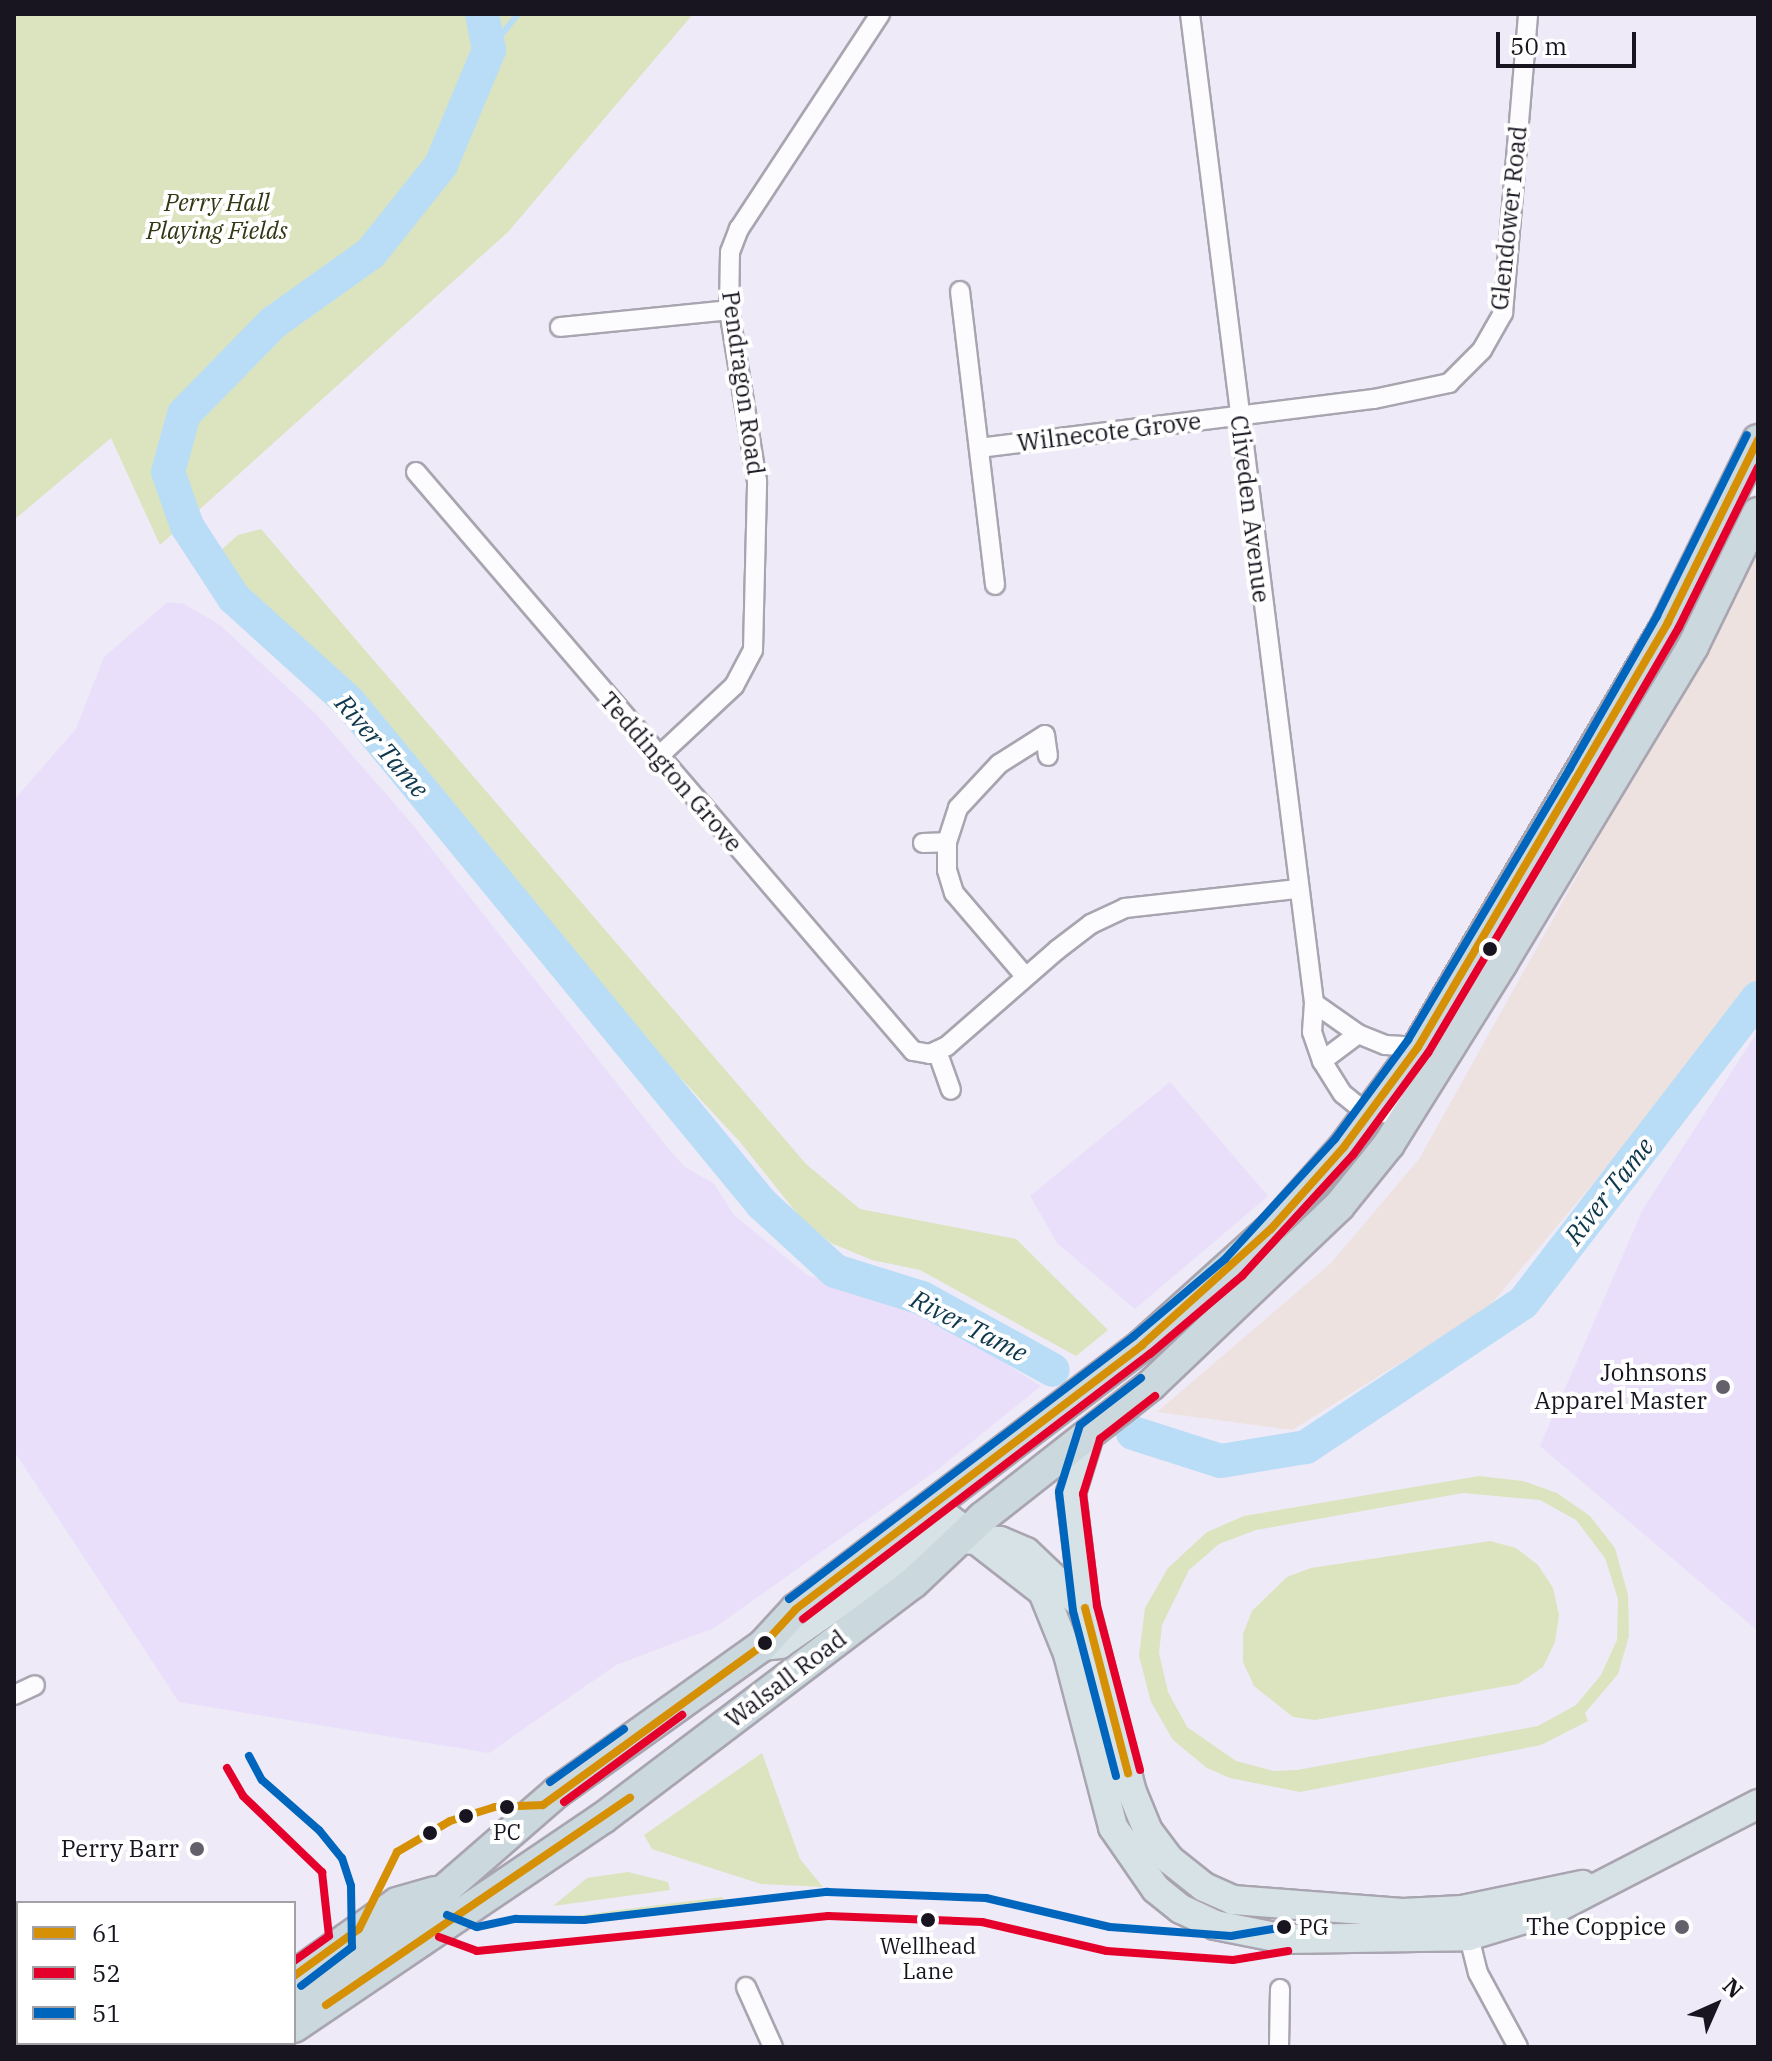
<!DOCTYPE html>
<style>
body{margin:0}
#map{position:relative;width:1772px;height:2061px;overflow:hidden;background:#eeeaf7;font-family:"IBM Plex Serif",serif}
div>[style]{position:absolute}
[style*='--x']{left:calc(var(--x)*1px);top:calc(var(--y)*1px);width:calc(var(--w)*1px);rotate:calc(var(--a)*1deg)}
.built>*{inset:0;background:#e9dffa}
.industrial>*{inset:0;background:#ede2df}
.green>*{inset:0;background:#dce4bf}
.stream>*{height:6px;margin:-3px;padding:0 3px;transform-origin:3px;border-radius:3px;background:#b9ddf6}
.river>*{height:34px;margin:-17px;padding:0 17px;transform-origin:17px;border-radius:17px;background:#b9ddf6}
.roads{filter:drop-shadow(2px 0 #a9a5b0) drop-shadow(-2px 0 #a9a5b0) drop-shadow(0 2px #a9a5b0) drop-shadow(0 -2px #a9a5b0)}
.minor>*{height:18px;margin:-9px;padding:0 9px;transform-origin:9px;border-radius:9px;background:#fcfcfe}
.primary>*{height:28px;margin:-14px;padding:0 14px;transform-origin:14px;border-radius:14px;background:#d7e2e6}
.trunk>*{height:30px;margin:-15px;padding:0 15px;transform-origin:15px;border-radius:15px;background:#cbd9de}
.bus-1>*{height:8px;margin:-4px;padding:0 4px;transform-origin:4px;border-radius:4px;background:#d69005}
.bus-2>*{height:8px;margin:-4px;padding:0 4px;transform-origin:4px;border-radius:4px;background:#e4002b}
.bus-3>*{height:8px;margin:-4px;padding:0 4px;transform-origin:4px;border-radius:4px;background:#0065bd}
.dots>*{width:22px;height:22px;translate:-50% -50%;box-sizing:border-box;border:4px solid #fff;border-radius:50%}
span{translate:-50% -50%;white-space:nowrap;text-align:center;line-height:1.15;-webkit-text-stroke:8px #fff;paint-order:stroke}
.bus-label{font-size:22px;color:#191520}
.left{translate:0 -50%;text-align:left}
.park-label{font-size:24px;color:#313813;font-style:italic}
.street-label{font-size:24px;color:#191520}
.poi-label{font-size:24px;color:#191520}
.right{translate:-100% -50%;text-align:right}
.water-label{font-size:26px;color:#0d374c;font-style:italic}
.frame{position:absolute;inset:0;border:16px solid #191520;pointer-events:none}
.legend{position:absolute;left:16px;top:1901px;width:280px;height:144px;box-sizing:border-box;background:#fff;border:2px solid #a3a1a6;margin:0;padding:10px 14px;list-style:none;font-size:24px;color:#191520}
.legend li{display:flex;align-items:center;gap:16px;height:40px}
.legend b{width:40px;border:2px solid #a3a1a6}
.north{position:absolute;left:1676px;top:1965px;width:80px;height:80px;-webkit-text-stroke:6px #fff;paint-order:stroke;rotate:45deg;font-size:22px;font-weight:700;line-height:32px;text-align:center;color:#191520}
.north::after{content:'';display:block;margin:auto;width:28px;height:36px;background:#191520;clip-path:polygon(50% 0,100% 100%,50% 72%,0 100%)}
.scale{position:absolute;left:1496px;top:32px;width:140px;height:36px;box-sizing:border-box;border:4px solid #191520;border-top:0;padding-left:10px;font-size:24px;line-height:28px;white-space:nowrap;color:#191520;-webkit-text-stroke:6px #fff;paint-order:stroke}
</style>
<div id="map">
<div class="built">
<div style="clip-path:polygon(168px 602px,184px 604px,220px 625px,318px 716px,412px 824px,668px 1148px,685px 1167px,714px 1184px,734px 1215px,807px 1275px,929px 1316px,1041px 1386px,937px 1470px,714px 1628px,616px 1665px,489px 1753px,179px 1702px,14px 1451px,14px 800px,76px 729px,104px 657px)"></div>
<div style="clip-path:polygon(1758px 1031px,1758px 1631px,1540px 1446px,1643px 1209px)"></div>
<div style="clip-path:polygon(1170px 1082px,1268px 1196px,1135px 1309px,1057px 1243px,1030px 1196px)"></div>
</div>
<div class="industrial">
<div style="clip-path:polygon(1758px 552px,1758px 988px,1487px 1309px,1292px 1430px,1157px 1412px,1331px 1263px,1419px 1159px)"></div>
</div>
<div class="green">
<div style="clip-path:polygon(14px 14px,693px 14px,508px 232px,160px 545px,111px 438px,14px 520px)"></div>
<div style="clip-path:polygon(261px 529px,806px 1164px,860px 1209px,1016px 1239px,1108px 1330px,1076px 1356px,920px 1270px,872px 1260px,831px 1243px,803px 1221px,740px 1142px,577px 966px,404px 747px,250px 594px,220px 551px,238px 535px)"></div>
<div style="clip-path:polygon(1720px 545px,1727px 548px,1661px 678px,1507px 935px,1479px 964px)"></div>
<div style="clip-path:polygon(evenodd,1479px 1476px,1523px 1481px,1557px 1493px,1590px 1516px,1615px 1548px,1628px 1595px,1629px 1636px,1618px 1674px,1585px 1713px,1588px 1721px,1541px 1745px,1300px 1792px,1230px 1778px,1207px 1768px,1173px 1740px,1151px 1702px,1139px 1656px,1145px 1608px,1168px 1568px,1207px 1532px,1244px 1516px,1479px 1476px,1463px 1493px,1540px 1500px,1576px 1520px,1605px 1558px,1618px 1599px,1617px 1640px,1601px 1675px,1576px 1705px,1538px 1726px,1297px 1770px,1274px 1771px,1236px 1761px,1187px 1727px,1168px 1692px,1159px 1653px,1162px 1625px,1189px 1570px,1219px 1544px,1256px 1530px,1463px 1493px)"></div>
<div style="clip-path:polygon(1490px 1541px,1516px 1548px,1538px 1565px,1553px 1588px,1559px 1615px,1555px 1642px,1543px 1667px,1518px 1684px,1315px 1720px,1293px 1717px,1254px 1686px,1243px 1662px,1243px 1634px,1252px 1611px,1287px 1577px,1311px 1568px)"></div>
<div style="clip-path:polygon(762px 1753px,800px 1859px,823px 1887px,761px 1884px,652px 1849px,644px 1835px)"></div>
<div style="clip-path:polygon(628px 1872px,668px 1882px,670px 1890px,553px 1906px,587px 1878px)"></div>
<div style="clip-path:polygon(722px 1897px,728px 1908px,524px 1923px,627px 1909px)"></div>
</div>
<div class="stream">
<div style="--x:489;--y:50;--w:46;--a:-51.1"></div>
</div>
<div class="river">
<div style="--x:482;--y:14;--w:37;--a:79"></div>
<div style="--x:489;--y:50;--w:125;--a:112.7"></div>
<div style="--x:441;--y:165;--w:112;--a:128.5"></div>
<div style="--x:371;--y:253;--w:120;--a:144.5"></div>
<div style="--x:273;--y:323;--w:127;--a:134.4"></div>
<div style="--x:184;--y:414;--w:60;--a:105.4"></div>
<div style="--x:168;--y:472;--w:57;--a:70.6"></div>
<div style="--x:187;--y:526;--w:86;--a:56.9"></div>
<div style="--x:234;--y:598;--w:155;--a:42.1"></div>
<div style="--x:349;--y:702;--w:650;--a:50.56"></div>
<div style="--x:762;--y:1204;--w:99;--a:42.5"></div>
<div style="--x:835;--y:1271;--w:91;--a:17.2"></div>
<div style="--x:922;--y:1298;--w:149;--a:28.8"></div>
<div style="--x:1133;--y:1433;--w:92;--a:17.7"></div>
<div style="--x:1221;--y:1461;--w:86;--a:-9.4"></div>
<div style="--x:1306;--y:1447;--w:260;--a:-33.6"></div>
<div style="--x:1523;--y:1303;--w:385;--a:-52.4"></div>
</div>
<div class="roads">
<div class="minor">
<div style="--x:1190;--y:14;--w:997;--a:82.85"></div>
<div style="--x:1314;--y:1003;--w:29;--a:94"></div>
<div style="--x:1312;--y:1032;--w:31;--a:71"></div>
<div style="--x:1322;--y:1061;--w:39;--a:58"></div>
<div style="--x:1343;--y:1094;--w:21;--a:39"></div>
<div style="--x:1359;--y:1107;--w:12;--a:35"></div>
<div style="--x:1369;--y:1114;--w:22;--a:-3"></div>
<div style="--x:1391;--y:1113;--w:23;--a:-52"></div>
<div style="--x:960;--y:291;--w:296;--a:83.2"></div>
<div style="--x:560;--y:327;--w:170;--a:-5.7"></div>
<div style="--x:979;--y:448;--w:398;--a:-7.1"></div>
<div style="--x:1374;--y:399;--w:77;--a:-12"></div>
<div style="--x:1449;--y:383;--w:47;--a:-45"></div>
<div style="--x:1482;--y:350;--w:43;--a:-60.4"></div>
<div style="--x:1503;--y:313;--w:300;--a:-85.2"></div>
<div style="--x:416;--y:472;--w:763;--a:49.36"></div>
<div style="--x:913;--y:1051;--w:17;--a:10"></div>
<div style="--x:930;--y:1054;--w:19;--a:-25"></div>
<div style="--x:947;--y:1046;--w:146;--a:-41.1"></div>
<div style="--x:1057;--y:950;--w:43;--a:-37.4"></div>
<div style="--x:1091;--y:924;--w:38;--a:-25"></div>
<div style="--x:1125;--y:908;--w:174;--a:-6.3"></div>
<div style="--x:658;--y:757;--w:104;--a:-43.1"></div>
<div style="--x:734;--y:686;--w:41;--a:-62.2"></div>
<div style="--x:753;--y:650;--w:169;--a:-88.6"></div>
<div style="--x:757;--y:481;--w:173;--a:-99.3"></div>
<div style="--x:729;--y:310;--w:58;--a:-89"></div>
<div style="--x:730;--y:252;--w:25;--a:-69"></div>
<div style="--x:739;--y:229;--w:257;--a:-56.7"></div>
<div style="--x:923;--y:843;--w:24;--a:-2"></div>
<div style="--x:1025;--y:976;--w:109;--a:-130.5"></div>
<div style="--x:954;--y:893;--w:24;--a:-107"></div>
<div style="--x:947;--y:870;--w:28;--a:-90"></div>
<div style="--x:947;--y:842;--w:36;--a:-72"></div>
<div style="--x:958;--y:808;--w:60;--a:-47"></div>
<div style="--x:999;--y:764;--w:54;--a:-32.2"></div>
<div style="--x:1045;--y:735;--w:21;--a:82"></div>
<div style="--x:1314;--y:1003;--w:54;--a:35.2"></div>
<div style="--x:1358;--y:1034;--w:29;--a:22"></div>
<div style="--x:1385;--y:1045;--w:33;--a:3"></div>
<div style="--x:937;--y:1051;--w:41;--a:70.3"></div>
<div style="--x:1322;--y:1061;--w:45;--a:-36.9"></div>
<div style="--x:14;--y:1695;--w:23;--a:-25"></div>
<div style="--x:1467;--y:1929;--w:45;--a:76"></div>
<div style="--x:1478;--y:1973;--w:84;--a:61.6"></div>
<div style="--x:746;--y:1987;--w:66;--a:65.8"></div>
<div style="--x:1279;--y:2047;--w:58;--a:-89"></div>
</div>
<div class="primary">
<div style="--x:1090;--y:1432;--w:64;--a:107.3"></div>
<div style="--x:1071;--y:1493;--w:116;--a:83.1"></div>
<div style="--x:1085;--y:1608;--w:190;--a:75.7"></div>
<div style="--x:1132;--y:1792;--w:42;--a:67.7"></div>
<div style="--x:1148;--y:1831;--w:36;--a:53"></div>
<div style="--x:1170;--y:1860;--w:43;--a:38.5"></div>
<div style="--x:1204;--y:1887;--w:32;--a:24"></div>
<div style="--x:1233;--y:1900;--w:170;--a:4.4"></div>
<div style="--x:1403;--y:1913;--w:59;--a:-2.9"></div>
<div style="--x:1462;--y:1910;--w:123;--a:-11.8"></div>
<div style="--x:934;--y:1507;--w:138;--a:37.9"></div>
<div style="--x:1043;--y:1592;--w:67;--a:68"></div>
<div style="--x:1068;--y:1654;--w:179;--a:75.4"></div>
<div style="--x:1113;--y:1827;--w:75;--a:55.3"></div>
<div style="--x:1156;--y:1889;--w:32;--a:39"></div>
<div style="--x:1181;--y:1909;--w:38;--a:25"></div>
<div style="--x:1215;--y:1925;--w:72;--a:11.2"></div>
<div style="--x:1286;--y:1939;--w:182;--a:-0.9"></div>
<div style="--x:1468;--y:1936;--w:87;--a:-16.8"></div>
<div style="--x:1551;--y:1911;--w:233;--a:-27.3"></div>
<div style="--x:762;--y:1646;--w:18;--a:-6"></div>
<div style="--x:780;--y:1644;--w:185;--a:-34.9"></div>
<div style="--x:932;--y:1538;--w:68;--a:2.5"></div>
<div style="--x:1000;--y:1541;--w:28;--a:23"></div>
<div style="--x:1026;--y:1552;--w:81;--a:43.5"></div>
</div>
<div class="trunk">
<div style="--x:294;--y:1976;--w:126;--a:-35.3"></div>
<div style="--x:397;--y:1903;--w:40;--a:-16"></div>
<div style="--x:294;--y:2003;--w:145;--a:-35.8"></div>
<div style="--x:412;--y:1918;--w:192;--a:-41"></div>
<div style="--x:557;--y:1792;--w:252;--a:-35.5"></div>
<div style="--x:762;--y:1646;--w:50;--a:-47.4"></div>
<div style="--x:796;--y:1609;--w:435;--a:-37.3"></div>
<div style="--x:1142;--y:1345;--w:173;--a:-42"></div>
<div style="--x:1271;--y:1229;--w:110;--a:-48.3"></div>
<div style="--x:1344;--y:1147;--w:124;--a:-53.5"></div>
<div style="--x:1418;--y:1047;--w:493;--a:-59.5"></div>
<div style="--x:1668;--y:622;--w:203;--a:-63.7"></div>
<div style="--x:294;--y:2027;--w:373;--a:-34.1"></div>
<div style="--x:603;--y:1818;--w:389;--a:-37.2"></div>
<div style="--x:913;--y:1583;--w:95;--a:-43.3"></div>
<div style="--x:982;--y:1518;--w:215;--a:-38.2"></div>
<div style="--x:1151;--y:1385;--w:260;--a:-43.6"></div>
<div style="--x:1339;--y:1206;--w:80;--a:-51.1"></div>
<div style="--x:1389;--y:1144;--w:213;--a:-58"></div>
<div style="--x:1502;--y:963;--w:370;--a:-58.9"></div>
<div style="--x:1693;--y:646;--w:148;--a:-64"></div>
<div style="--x:193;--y:2047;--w:7;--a:-34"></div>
<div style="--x:230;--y:2047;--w:7;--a:-34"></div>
<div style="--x:264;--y:2047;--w:7;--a:-34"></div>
</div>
</div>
<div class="bus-1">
<div style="--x:1085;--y:1608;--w:171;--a:75.4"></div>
<div style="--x:294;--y:1976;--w:80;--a:-35.9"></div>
<div style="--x:359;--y:1929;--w:86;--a:-63.7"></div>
<div style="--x:397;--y:1852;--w:61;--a:-30.3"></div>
<div style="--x:450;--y:1821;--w:47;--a:-17.3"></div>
<div style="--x:495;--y:1807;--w:48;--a:-2.4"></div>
<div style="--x:543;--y:1805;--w:271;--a:-36"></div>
<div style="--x:762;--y:1646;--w:50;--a:-47.4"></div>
<div style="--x:796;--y:1609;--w:435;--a:-37.3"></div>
<div style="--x:1142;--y:1345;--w:173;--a:-42"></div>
<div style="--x:1271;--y:1229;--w:110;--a:-48.3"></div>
<div style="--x:1344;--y:1147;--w:124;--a:-53.5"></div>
<div style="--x:1418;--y:1047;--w:493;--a:-59.5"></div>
<div style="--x:1668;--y:622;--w:203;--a:-63.7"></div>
<div style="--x:326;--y:2005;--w:368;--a:-34.3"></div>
</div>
<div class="bus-2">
<div style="--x:803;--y:1619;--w:437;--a:-37.4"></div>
<div style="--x:1150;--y:1354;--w:121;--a:-40.3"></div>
<div style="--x:1242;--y:1276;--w:164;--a:-47.5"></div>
<div style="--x:1353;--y:1155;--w:127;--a:-53.7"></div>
<div style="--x:1428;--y:1053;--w:317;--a:-59.3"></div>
<div style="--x:1590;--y:780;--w:177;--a:-59.8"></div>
<div style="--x:1679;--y:627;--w:178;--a:-63.7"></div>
<div style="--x:227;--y:1768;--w:32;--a:60"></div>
<div style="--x:243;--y:1796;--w:110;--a:43.9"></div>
<div style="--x:322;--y:1872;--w:64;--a:83.8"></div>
<div style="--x:329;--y:1936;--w:43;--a:144.5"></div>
<div style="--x:1140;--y:1770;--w:170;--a:-104.7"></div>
<div style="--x:1097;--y:1606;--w:113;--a:-97.1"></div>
<div style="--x:1083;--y:1494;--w:58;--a:-72.8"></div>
<div style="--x:1100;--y:1439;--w:70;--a:-38"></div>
<div style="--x:564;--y:1802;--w:147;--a:-36.4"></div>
<div style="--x:439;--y:1937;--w:40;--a:20.2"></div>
<div style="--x:477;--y:1951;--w:353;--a:-5.7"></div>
<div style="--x:828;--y:1916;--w:154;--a:2.2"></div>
<div style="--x:982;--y:1922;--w:128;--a:13.1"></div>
<div style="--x:1107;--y:1951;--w:126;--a:4.1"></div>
<div style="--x:1233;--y:1960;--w:56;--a:-9.3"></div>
</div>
<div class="bus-3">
<div style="--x:789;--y:1599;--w:434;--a:-37.3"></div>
<div style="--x:1134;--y:1336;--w:119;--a:-40.2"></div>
<div style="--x:1225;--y:1259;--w:163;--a:-47.5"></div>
<div style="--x:1335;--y:1139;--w:123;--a:-53.6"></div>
<div style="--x:1408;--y:1040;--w:317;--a:-59.2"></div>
<div style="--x:1570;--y:768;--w:175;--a:-60.2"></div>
<div style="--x:1657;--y:616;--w:202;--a:-63.6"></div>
<div style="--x:249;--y:1756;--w:27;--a:62"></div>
<div style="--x:262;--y:1780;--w:76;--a:41.3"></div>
<div style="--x:319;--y:1830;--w:36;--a:51"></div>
<div style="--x:342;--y:1858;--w:29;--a:72"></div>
<div style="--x:351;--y:1886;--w:61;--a:89.1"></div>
<div style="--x:352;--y:1947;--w:64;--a:142.6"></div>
<div style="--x:1116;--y:1776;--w:171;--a:-104.6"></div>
<div style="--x:1073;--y:1611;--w:120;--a:-96.7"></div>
<div style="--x:1059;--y:1492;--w:70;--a:-72.6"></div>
<div style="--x:1080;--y:1425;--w:77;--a:-37.6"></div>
<div style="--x:550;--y:1782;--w:91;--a:-35.6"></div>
<div style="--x:447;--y:1915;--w:32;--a:22"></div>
<div style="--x:477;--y:1927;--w:40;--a:-12"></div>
<div style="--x:516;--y:1919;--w:68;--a:0.8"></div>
<div style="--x:584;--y:1920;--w:245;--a:-6.6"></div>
<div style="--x:827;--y:1892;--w:159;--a:2.2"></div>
<div style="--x:986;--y:1898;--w:127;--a:13.2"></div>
<div style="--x:1110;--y:1927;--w:121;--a:4.3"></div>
<div style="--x:1231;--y:1936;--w:54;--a:-9.6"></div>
</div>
<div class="dots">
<div style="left:1490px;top:949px;background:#191520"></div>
<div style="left:1723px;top:1387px;background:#64606b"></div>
<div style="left:765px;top:1643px;background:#191520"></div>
<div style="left:507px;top:1807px;background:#191520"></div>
<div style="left:466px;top:1816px;background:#191520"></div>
<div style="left:430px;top:1833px;background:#191520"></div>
<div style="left:197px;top:1849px;background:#64606b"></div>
<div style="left:928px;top:1920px;background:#191520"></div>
<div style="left:1284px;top:1927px;background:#191520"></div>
<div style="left:1682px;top:1927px;background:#64606b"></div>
</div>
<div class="bus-label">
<span style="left:507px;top:1832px">PC</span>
<span class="left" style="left:1299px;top:1927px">PG</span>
<span style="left:928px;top:1958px">Wellhead<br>Lane</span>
</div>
<div class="park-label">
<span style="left:217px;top:217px">Perry Hall<br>Playing Fields</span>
</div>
<div class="street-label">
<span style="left:1509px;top:218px;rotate:-84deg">Glendower Road</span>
<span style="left:743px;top:383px;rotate:82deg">Pendragon Road</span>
<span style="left:1109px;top:432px;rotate:-7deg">Wilnecote Grove</span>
<span style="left:1250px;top:509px;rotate:83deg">Cliveden Avenue</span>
<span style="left:671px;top:772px;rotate:49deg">Teddington Grove</span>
<span style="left:786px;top:1679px;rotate:-37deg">Walsall Road</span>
</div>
<div class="poi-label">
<span class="right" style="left:1707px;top:1387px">Johnsons<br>Apparel Master</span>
<span class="right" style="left:179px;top:1849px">Perry Barr</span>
<span class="right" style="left:1666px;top:1927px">The Coppice</span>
</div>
<div class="water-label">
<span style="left:382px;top:746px;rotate:49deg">River Tame</span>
<span style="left:1609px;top:1191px;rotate:-52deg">River Tame</span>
<span style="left:969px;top:1326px;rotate:27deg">River Tame</span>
</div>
<div class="frame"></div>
<ul class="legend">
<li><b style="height:10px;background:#d69005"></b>61</li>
<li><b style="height:10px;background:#e4002b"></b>52</li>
<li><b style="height:10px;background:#0065bd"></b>51</li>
</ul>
<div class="north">N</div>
<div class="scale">50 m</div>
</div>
